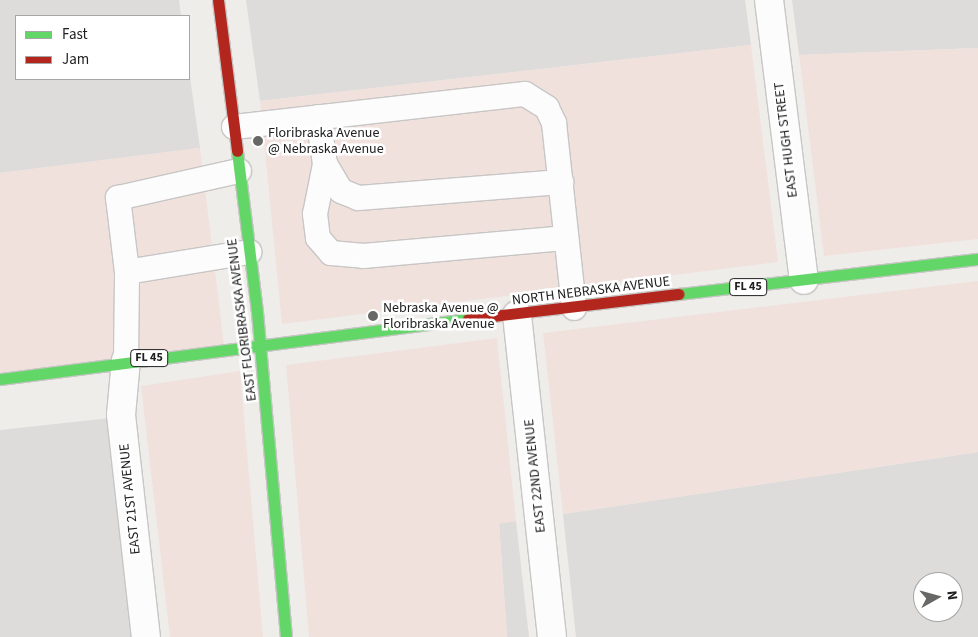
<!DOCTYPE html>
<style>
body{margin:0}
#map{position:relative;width:978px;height:637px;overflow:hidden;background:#eeede9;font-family:"Source Sans 3",sans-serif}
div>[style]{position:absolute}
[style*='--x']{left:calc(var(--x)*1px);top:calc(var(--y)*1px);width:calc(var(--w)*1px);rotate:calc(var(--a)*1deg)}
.residential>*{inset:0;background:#dddcda}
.commercial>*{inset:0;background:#f1e1dd}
.roads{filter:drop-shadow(1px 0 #c7c6c5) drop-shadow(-1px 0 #c7c6c5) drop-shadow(0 1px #c7c6c5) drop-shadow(0 -1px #c7c6c5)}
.lane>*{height:24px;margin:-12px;padding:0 12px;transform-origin:12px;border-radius:12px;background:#fcfcfc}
.street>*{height:28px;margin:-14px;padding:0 14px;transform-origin:14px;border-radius:14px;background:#fcfcfc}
.fast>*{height:11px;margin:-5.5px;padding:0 5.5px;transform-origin:5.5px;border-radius:5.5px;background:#63d668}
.jam>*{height:11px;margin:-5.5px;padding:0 5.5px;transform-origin:5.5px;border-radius:5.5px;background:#b3261e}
.dots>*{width:14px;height:14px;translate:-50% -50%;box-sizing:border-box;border:2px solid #fff;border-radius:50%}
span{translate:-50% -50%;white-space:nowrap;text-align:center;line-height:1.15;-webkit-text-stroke:5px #fff;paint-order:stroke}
.shield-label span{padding:1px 4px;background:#fff;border:1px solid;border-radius:4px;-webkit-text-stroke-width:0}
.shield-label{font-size:12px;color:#202020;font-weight:700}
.poi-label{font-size:14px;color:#202020}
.left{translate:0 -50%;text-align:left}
.street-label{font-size:14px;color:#202020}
.legend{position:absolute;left:15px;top:15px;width:175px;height:65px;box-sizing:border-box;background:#fff;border:1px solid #a6a6a6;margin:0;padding:6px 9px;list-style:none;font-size:15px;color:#202020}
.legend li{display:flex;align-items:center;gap:10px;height:25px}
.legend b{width:25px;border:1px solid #a6a6a6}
.north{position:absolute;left:913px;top:572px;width:50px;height:50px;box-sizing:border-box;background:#fff;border:1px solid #a6a6a6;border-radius:50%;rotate:83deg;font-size:14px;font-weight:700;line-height:20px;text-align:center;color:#202020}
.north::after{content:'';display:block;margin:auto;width:18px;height:22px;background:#686866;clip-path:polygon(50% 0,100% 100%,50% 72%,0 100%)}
</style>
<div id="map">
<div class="residential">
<div style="clip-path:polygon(0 0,179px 0,181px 16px,16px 16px,16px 79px,189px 79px,189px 70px,200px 148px,0 173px)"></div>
<div style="clip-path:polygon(246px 0,745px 0,751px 45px,260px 101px)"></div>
<div style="clip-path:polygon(792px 0,978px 0,978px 48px,799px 55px)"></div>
<div style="clip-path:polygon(110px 418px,138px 637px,0 637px,0 430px)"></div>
<div style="clip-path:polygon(evenodd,978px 452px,978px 637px,576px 637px,563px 514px,978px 452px,923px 582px,953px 582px,953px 612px,923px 612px,923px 582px)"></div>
<div style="clip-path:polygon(516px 521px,529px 637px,507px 637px,499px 523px)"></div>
</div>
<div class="commercial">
<div style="clip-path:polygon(751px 45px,778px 262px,282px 324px,260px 101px)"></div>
<div style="clip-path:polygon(978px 48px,978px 239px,824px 256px,799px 55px)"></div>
<div style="clip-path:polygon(200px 148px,224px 345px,0 373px,0 173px)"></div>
<div style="clip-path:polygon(978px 281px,978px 452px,563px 514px,543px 333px)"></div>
<div style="clip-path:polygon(497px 338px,516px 521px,499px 524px,507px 637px,309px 637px,286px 365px)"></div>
<div style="clip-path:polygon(240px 371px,263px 637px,170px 637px,141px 386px)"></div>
</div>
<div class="roads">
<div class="lane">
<div style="--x:318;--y:117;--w:48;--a:81.5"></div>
<div style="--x:325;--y:164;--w:51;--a:101.3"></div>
<div style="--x:315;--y:214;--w:24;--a:83"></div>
<div style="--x:318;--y:238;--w:20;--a:49"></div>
<div style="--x:331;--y:253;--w:33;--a:5"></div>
<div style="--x:364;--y:256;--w:203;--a:-5.1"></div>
<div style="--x:234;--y:127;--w:293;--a:-6.5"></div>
<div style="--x:525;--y:94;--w:26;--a:32"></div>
<div style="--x:547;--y:108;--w:17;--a:65"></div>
<div style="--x:554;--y:123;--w:186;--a:83.8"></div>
<div style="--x:325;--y:164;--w:31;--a:59"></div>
<div style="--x:341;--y:191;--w:18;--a:22"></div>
<div style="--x:358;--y:198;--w:204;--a:-4.5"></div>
<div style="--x:127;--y:272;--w:124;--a:-9.3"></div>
<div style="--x:126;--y:360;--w:88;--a:-89.3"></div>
<div style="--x:127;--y:272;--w:75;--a:-96.9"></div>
<div style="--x:118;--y:198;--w:124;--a:-12.6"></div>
</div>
<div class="street">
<div style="--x:769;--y:0;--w:282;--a:82.9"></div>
<div style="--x:517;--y:315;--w:324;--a:83.8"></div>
<div style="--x:126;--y:360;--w:55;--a:95.2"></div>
<div style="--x:121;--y:415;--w:223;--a:83.6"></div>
</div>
<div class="fast">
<div style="--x:237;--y:151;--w:162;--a:82.9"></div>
<div style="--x:257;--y:312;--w:326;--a:84.9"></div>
<div style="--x:679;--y:294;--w:301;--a:-6.7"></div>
<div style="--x:0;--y:379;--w:472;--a:-7.3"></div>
</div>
<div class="jam">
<div style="--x:218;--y:0;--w:152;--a:82.8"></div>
<div style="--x:468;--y:319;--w:212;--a:-6.8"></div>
</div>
</div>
<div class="dots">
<div style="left:258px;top:141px;background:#686866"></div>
<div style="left:373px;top:316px;background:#686866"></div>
</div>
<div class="shield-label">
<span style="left:748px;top:287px">FL 45</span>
<span style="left:149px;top:358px">FL 45</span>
</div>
<div class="poi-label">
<span class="left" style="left:268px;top:141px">Floribraska Avenue<br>@ Nebraska Avenue</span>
<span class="left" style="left:383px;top:316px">Nebraska Avenue @<br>Floribraska Avenue</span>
</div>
<div class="street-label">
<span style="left:786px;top:140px;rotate:-97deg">EAST HUGH STREET</span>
<span style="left:591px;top:291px;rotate:-7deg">NORTH NEBRASKA AVENUE</span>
<span style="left:242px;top:320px;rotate:-97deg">EAST FLORIBRASKA AVENUE</span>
<span style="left:535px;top:476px;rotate:-96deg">EAST 22ND AVENUE</span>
<span style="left:130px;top:499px;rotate:-96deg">EAST 21ST AVENUE</span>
</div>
<ul class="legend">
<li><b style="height:6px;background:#63d668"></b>Fast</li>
<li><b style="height:6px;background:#b3261e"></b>Jam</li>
</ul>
<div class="north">N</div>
</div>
